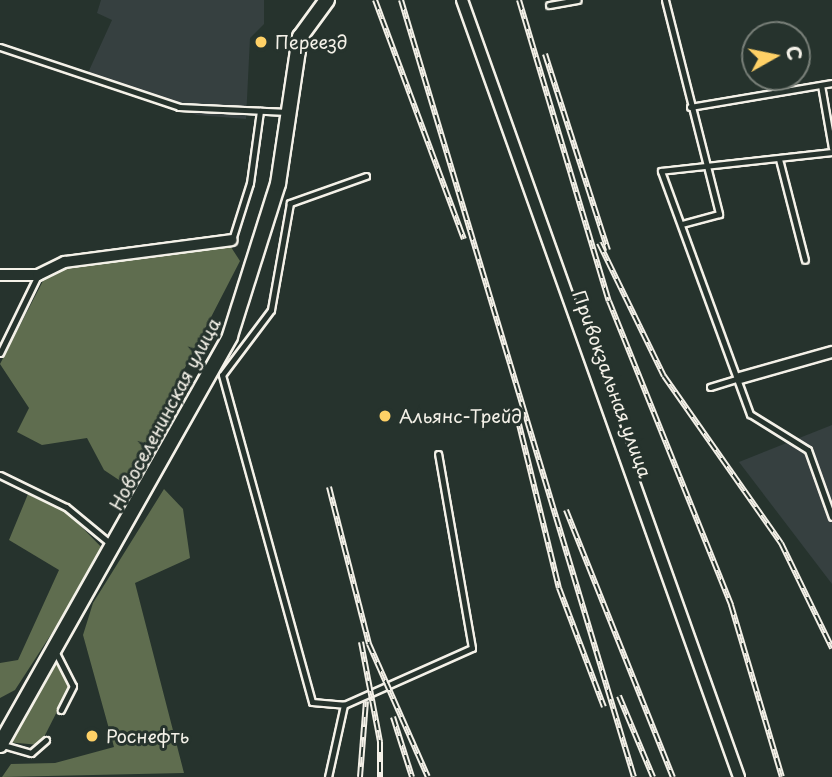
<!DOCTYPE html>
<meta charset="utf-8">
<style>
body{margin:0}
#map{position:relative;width:832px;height:777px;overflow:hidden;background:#26332d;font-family:"Playpen Sans",sans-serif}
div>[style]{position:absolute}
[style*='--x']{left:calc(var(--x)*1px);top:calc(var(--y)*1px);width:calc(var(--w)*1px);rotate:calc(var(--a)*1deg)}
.built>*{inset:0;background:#364040}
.green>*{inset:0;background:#5f6d4f}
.roads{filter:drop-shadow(2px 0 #f4f1e8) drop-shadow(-2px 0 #f4f1e8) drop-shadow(0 2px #f4f1e8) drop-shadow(0 -2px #f4f1e8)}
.service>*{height:5px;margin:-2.5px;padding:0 2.5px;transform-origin:2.5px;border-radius:2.5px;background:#26332d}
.minor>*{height:10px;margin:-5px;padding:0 5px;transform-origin:5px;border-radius:5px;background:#26332d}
.secondary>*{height:14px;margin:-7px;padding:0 7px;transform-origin:7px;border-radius:7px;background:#26332d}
.rail>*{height:6px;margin-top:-3px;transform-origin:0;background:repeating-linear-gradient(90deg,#26332d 0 10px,#f4f1e8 0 20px);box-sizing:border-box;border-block:2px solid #f4f1e8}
.dots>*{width:19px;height:19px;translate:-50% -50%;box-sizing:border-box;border:4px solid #26332d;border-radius:50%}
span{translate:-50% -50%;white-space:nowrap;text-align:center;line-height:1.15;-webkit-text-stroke:6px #26332d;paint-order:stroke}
.poi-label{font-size:18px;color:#f4f1e8}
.left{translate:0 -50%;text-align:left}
.street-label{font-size:18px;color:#f4f1e8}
.north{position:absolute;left:741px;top:21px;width:70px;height:70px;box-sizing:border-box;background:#26332d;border:2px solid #787f78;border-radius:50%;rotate:81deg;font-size:19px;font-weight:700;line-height:28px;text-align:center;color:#f4f1e8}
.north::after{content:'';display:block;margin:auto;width:24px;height:32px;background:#ffd166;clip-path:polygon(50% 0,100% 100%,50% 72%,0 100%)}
</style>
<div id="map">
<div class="built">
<div style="clip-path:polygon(101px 0,264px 0,264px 24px,250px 38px,246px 119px,197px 115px,87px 75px,112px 20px,97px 13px)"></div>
<div style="clip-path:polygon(832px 425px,832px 584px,739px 462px)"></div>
</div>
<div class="green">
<div style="clip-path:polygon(229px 244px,240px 261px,125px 484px,104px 470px,87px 438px,42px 445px,17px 432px,29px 408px,0 364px,44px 279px,67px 266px)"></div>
<div style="clip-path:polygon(164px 489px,183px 509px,190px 558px,135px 583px,184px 773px,2px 777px,11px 764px,55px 763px,114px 747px,83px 635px,93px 603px)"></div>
<div style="clip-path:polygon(28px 494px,69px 514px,105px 551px,15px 690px,0 698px,0 663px,18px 660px,59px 570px,9px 540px)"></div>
<div style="clip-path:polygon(56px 657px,70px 686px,40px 745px,6px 742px)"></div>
</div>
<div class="roads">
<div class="service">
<div style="--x:665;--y:0;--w:221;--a:75.8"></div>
<div style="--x:719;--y:214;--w:39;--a:165"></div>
<div style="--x:549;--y:5;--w:29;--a:-10"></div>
<div style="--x:0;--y:47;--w:189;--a:18.5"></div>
<div style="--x:179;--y:107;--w:109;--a:2.6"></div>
<div style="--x:821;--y:85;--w:64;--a:80.1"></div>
<div style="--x:690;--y:107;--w:144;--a:-9.6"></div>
<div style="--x:832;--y:152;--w:172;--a:173.7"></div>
<div style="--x:661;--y:171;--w:259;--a:69.9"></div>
<div style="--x:750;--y:414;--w:68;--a:31.8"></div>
<div style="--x:808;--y:450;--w:71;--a:70.3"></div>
<div style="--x:779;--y:159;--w:104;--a:75.6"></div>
<div style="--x:366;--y:176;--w:81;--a:160.4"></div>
<div style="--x:290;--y:203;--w:109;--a:100.1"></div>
<div style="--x:271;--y:310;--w:81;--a:127"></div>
<div style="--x:222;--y:375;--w:339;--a:74.6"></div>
<div style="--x:312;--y:702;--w:32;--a:5"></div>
<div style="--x:344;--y:705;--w:140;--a:-24"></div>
<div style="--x:472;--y:648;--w:197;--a:-99.9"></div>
<div style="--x:232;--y:240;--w:60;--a:-72.5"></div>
<div style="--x:250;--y:183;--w:73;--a:-82.1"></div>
<div style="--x:0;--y:353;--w:87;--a:-64"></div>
<div style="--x:710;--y:387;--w:31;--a:-17"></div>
<div style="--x:0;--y:475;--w:73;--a:25.9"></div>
<div style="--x:66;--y:507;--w:60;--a:39.6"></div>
<div style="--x:55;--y:651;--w:39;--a:63"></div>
<div style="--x:73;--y:686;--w:27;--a:117"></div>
<div style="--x:3;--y:745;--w:29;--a:16"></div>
<div style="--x:31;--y:753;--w:20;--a:-41"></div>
<div style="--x:328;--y:777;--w:74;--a:-77.5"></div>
</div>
<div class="minor">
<div style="--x:462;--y:0;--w:825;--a:70.38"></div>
<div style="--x:0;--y:275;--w:38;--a:0"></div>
<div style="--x:38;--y:275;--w:30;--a:-26"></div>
<div style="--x:65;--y:262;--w:168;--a:-7.5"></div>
<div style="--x:740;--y:378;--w:96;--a:-15.8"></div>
</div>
<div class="secondary">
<div style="--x:0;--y:745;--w:469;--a:-60.6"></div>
<div style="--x:230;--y:336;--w:159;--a:-72.5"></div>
<div style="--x:278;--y:184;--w:149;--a:-81.5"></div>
<div style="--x:300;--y:37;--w:46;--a:-53.9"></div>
</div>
</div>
<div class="rail">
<div style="--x:375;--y:0;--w:255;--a:69.6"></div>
<div style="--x:401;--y:0;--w:811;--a:73.31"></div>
<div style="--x:519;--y:0;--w:314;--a:73.4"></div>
<div style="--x:609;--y:301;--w:328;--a:68.1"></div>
<div style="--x:731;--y:605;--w:179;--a:73.5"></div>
<div style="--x:545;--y:54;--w:206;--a:72.2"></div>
<div style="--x:599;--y:243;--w:148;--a:64"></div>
<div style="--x:664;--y:376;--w:204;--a:55"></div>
<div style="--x:781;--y:543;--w:117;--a:64.1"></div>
<div style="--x:517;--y:416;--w:177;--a:76.3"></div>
<div style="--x:559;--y:588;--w:127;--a:69.3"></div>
<div style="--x:329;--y:487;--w:162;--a:75.7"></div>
<div style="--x:369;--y:644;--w:145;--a:66.1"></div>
<div style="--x:566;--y:510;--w:288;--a:68.2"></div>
<div style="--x:361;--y:642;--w:102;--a:79.2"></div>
<div style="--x:380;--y:742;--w:35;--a:90"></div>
<div style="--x:619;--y:696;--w:88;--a:67.2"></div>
<div style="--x:393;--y:717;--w:63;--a:72.4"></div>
<div style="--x:360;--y:777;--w:76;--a:-85.5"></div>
</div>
<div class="dots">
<div style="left:261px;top:42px;background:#ffd166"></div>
<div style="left:385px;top:416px;background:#ffd166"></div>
<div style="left:92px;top:736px;background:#ffd166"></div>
</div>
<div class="poi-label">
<span class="left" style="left:275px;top:42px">Переезд</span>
<span class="left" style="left:399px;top:416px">Альянс-Трейд</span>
<span class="left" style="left:106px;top:736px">Роснефть</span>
</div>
<div class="street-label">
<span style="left:612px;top:384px;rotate:70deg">Привокзальная улица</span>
<span style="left:165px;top:414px;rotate:-62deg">Новоселенинская улица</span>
</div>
<div class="north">С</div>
</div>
